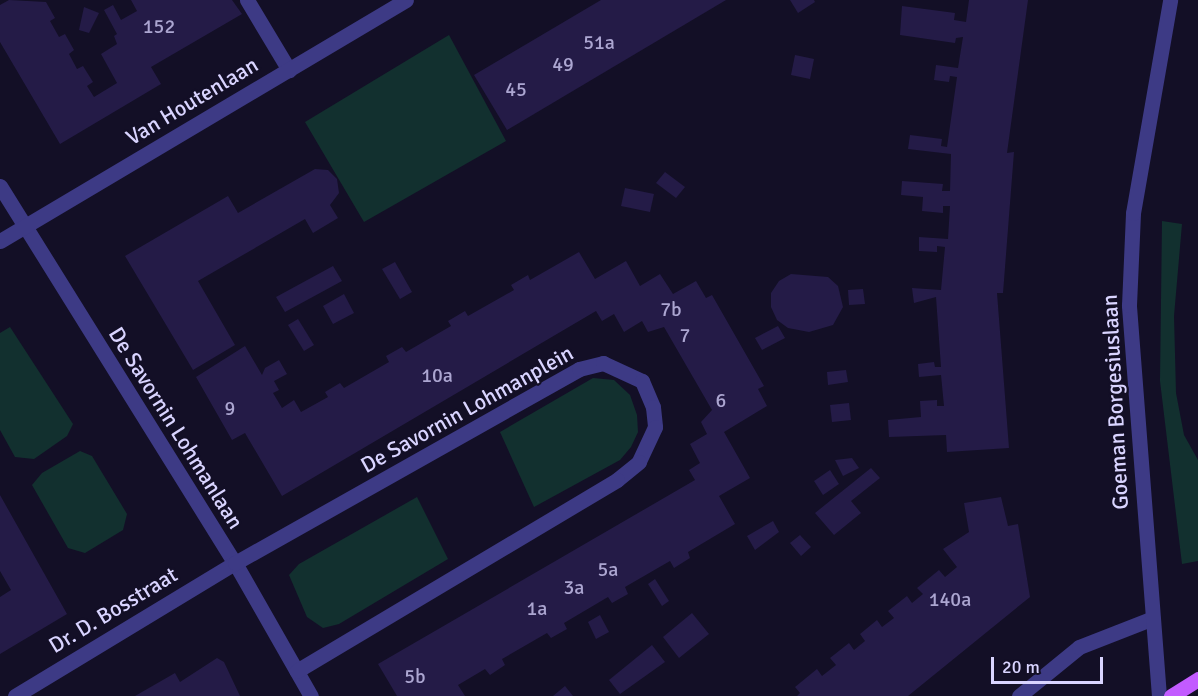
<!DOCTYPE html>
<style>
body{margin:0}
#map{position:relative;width:1198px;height:696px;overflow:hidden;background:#130f26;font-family:Signika,sans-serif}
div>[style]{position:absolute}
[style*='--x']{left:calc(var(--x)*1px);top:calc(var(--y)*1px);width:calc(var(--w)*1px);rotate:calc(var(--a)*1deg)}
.green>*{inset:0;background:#12302f}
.building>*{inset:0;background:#241b47}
.minor>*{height:15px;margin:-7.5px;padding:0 7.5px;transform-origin:7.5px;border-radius:7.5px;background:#3d3a85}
.major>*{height:15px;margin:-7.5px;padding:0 7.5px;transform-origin:7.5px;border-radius:7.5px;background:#c25bff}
span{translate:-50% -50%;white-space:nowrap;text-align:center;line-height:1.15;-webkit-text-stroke:4.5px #130f26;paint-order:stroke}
.number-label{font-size:20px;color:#aca6d1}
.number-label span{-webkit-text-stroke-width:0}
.street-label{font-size:22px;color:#d9d4ff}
.scale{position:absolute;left:991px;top:657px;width:112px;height:27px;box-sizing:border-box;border:3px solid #d9d4ff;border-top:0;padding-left:8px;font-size:18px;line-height:21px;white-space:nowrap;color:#d9d4ff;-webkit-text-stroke:4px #130f26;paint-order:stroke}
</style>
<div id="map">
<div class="green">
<div style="clip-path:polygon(449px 35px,506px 141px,364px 222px,305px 122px)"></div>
<div style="clip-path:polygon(1162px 221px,1182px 224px,1174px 316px,1176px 393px,1184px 435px,1198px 460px,1198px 561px,1182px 564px,1160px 381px)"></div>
<div style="clip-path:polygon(10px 327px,73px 424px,67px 436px,34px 459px,15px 457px,0 430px,0 333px)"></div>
<div style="clip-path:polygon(593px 378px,614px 380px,630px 395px,637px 415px,638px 432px,631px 447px,620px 460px,534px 507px,500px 432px)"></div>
<div style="clip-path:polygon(80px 451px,92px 456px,127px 514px,123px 530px,85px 553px,68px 548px,32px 485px,42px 473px)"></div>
<div style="clip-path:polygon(417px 497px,448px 559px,339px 624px,323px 628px,307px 617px,289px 575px,299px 564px)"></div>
</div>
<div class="building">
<div style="clip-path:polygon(9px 0,46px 2px,55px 18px,50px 21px,59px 37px,65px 34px,74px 50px,69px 54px,77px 69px,83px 66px,93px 82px,87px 86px,94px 97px,117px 83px,101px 54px,117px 44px,114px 36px,117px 34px,104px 10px,113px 5px,121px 20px,137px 11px,131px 0,232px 0,242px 14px,151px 67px,161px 84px,60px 144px,0 42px,0 5px)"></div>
<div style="clip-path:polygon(601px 0,726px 0,507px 130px,474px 75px)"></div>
<div style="clip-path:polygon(790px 0,814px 0,815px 2px,798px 13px)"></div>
<div style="clip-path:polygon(969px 0,1028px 0,1007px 153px,1014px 152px,1003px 293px,997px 293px,1009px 448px,947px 452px,946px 435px,889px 437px,888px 420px,921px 417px,920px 401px,937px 400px,937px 406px,944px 406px,941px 375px,919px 377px,918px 364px,934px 362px,935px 367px,941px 367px,936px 297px,914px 303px,912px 288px,941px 290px,945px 247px,937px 246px,937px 252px,919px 251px,919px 237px,948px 239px,950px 206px,943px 206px,943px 213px,922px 211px,923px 197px,901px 195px,902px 181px,943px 184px,942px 191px,950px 191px,951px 154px,908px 149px,910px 135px,942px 139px,941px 146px,947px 147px,957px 77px,950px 76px,949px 82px,934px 80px,936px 65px,958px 68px,963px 37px,956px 38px,955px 43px,900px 35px,901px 20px,902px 6px,955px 13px,954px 20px,966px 22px)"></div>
<div style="clip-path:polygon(84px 7px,99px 13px,89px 33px,79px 30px)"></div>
<div style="clip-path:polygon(795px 55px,814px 59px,810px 79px,791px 75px)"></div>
<div style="clip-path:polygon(315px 169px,328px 170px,337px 179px,339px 193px,330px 205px,338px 218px,313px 233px,305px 219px,198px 281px,235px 345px,193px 370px,125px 256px,228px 196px,238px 213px)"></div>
<div style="clip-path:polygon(665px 172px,685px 187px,676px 198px,656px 183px)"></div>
<div style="clip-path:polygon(625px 188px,654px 194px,650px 212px,621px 206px)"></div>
<div style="clip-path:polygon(579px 252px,595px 279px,626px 261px,640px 286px,660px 274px,673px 294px,696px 281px,706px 298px,712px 295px,764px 386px,758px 389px,767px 406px,724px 432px,750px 478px,719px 496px,735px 524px,688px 552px,690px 558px,674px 568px,670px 561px,625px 587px,628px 594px,612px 603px,608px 597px,564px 623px,567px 629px,551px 638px,547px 633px,502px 659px,505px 665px,490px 675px,485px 669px,458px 685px,465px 696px,397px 696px,378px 664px,695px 480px,689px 470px,700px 463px,690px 444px,707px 434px,701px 422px,712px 410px,664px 327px,648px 332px,642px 321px,624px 332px,614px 314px,602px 321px,596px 311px,282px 496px,245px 433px,232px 440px,196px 377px,245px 346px,262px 375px,265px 368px,279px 360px,287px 374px,274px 381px,279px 390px,273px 393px,282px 408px,294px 400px,301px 412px,328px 397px,325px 392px,340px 383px,344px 388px,389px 362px,386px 356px,402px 347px,406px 352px,451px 326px,448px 321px,465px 311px,468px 316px,514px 290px,511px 285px,528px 275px,530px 280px)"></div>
<div style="clip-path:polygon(395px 262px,412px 292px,400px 299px,382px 269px)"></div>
<div style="clip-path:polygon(333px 266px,342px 281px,285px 312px,276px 297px)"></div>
<div style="clip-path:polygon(791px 274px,828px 277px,838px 286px,843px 307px,833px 325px,809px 332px,788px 328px,777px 320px,771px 307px,771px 293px,779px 281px)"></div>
<div style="clip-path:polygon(863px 289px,865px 304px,849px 305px,848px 290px)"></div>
<div style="clip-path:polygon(344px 294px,354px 313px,333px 324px,323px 306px)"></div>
<div style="clip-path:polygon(298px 319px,314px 345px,304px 351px,288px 325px)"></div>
<div style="clip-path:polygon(778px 326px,785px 338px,762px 350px,755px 338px)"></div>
<div style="clip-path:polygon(846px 370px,848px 382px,828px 385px,827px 372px)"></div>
<div style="clip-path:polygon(849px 403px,851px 420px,832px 422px,830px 405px)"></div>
<div style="clip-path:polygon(852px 458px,859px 468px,843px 476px,835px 460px)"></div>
<div style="clip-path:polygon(871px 468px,880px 478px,851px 501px,861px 513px,834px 535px,815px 513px)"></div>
<div style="clip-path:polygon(830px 470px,839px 484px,823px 495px,814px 481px)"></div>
<div style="clip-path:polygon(0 495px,67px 614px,0 654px,0 597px,11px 590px,0 571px)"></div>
<div style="clip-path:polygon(1001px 497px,1008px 526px,1018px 524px,1030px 597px,908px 696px,797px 696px,800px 693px,795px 687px,817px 669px,822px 676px,836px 665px,830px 658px,849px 643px,854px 650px,865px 641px,860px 634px,877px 620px,882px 627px,894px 618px,888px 611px,907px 596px,912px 603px,923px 594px,917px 588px,939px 570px,945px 577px,957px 567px,943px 549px,969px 532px,964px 503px)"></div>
<div style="clip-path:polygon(773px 521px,779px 532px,755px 550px,747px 536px)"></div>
<div style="clip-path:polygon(800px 535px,811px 547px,801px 556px,790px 543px)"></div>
<div style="clip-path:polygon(655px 579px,669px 601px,662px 606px,648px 584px)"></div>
<div style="clip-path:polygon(692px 613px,709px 634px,679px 658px,663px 637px)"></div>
<div style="clip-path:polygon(600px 615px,609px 632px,596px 639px,588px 622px)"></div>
<div style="clip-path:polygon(652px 645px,665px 662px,620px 694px,609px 680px)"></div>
<div style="clip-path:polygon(217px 658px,224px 662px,240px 696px,135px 696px,175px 673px,180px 682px)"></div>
<div style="clip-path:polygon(565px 686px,573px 696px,553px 696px)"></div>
</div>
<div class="minor">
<div style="--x:247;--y:0;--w:82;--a:59"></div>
<div style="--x:0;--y:186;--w:444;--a:58.1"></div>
<div style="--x:235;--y:563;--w:153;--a:60.3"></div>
<div style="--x:0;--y:241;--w:472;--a:-30.7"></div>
<div style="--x:15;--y:696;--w:257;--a:-31.2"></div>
<div style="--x:235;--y:563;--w:395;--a:-29.4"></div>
<div style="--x:579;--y:369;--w:25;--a:-14"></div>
<div style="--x:603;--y:363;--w:43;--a:24.8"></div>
<div style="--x:642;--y:381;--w:28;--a:67"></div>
<div style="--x:653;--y:407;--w:20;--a:84"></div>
<div style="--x:655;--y:427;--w:38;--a:115"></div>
<div style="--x:639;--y:462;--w:28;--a:141"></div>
<div style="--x:617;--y:480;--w:373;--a:149.2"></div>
<div style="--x:1019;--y:696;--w:77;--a:-39.2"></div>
<div style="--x:1079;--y:647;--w:79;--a:-21.4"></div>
<div style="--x:1159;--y:696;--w:392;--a:-94.4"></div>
<div style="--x:1129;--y:305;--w:92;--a:-87.5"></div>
<div style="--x:1133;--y:213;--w:216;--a:-80.1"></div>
</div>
<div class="major">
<div style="--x:1171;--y:696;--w:32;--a:-32"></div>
</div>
<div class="number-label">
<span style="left:159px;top:26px">152</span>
<span style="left:599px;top:42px">51a</span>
<span style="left:563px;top:64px">49</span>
<span style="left:516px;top:89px">45</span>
<span style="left:671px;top:309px">7b</span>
<span style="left:685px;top:335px">7</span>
<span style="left:437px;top:375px">10a</span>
<span style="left:721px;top:400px">6</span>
<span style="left:230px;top:408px">9</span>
<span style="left:608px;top:569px">5a</span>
<span style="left:574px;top:587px">3a</span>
<span style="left:950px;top:599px">140a</span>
<span style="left:537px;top:608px">1a</span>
<span style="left:415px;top:676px">5b</span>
</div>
<div class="street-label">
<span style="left:192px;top:101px;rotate:-31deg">Van Houtenlaan</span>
<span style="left:1115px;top:402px;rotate:-93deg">Goeman Borgesiuslaan</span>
<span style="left:467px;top:409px;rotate:-29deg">De Savornin Lohmanplein</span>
<span style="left:176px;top:428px;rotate:58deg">De Savornin Lohmanlaan</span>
<span style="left:113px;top:610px;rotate:-31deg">Dr. D. Bosstraat</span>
</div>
<div class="scale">20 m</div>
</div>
